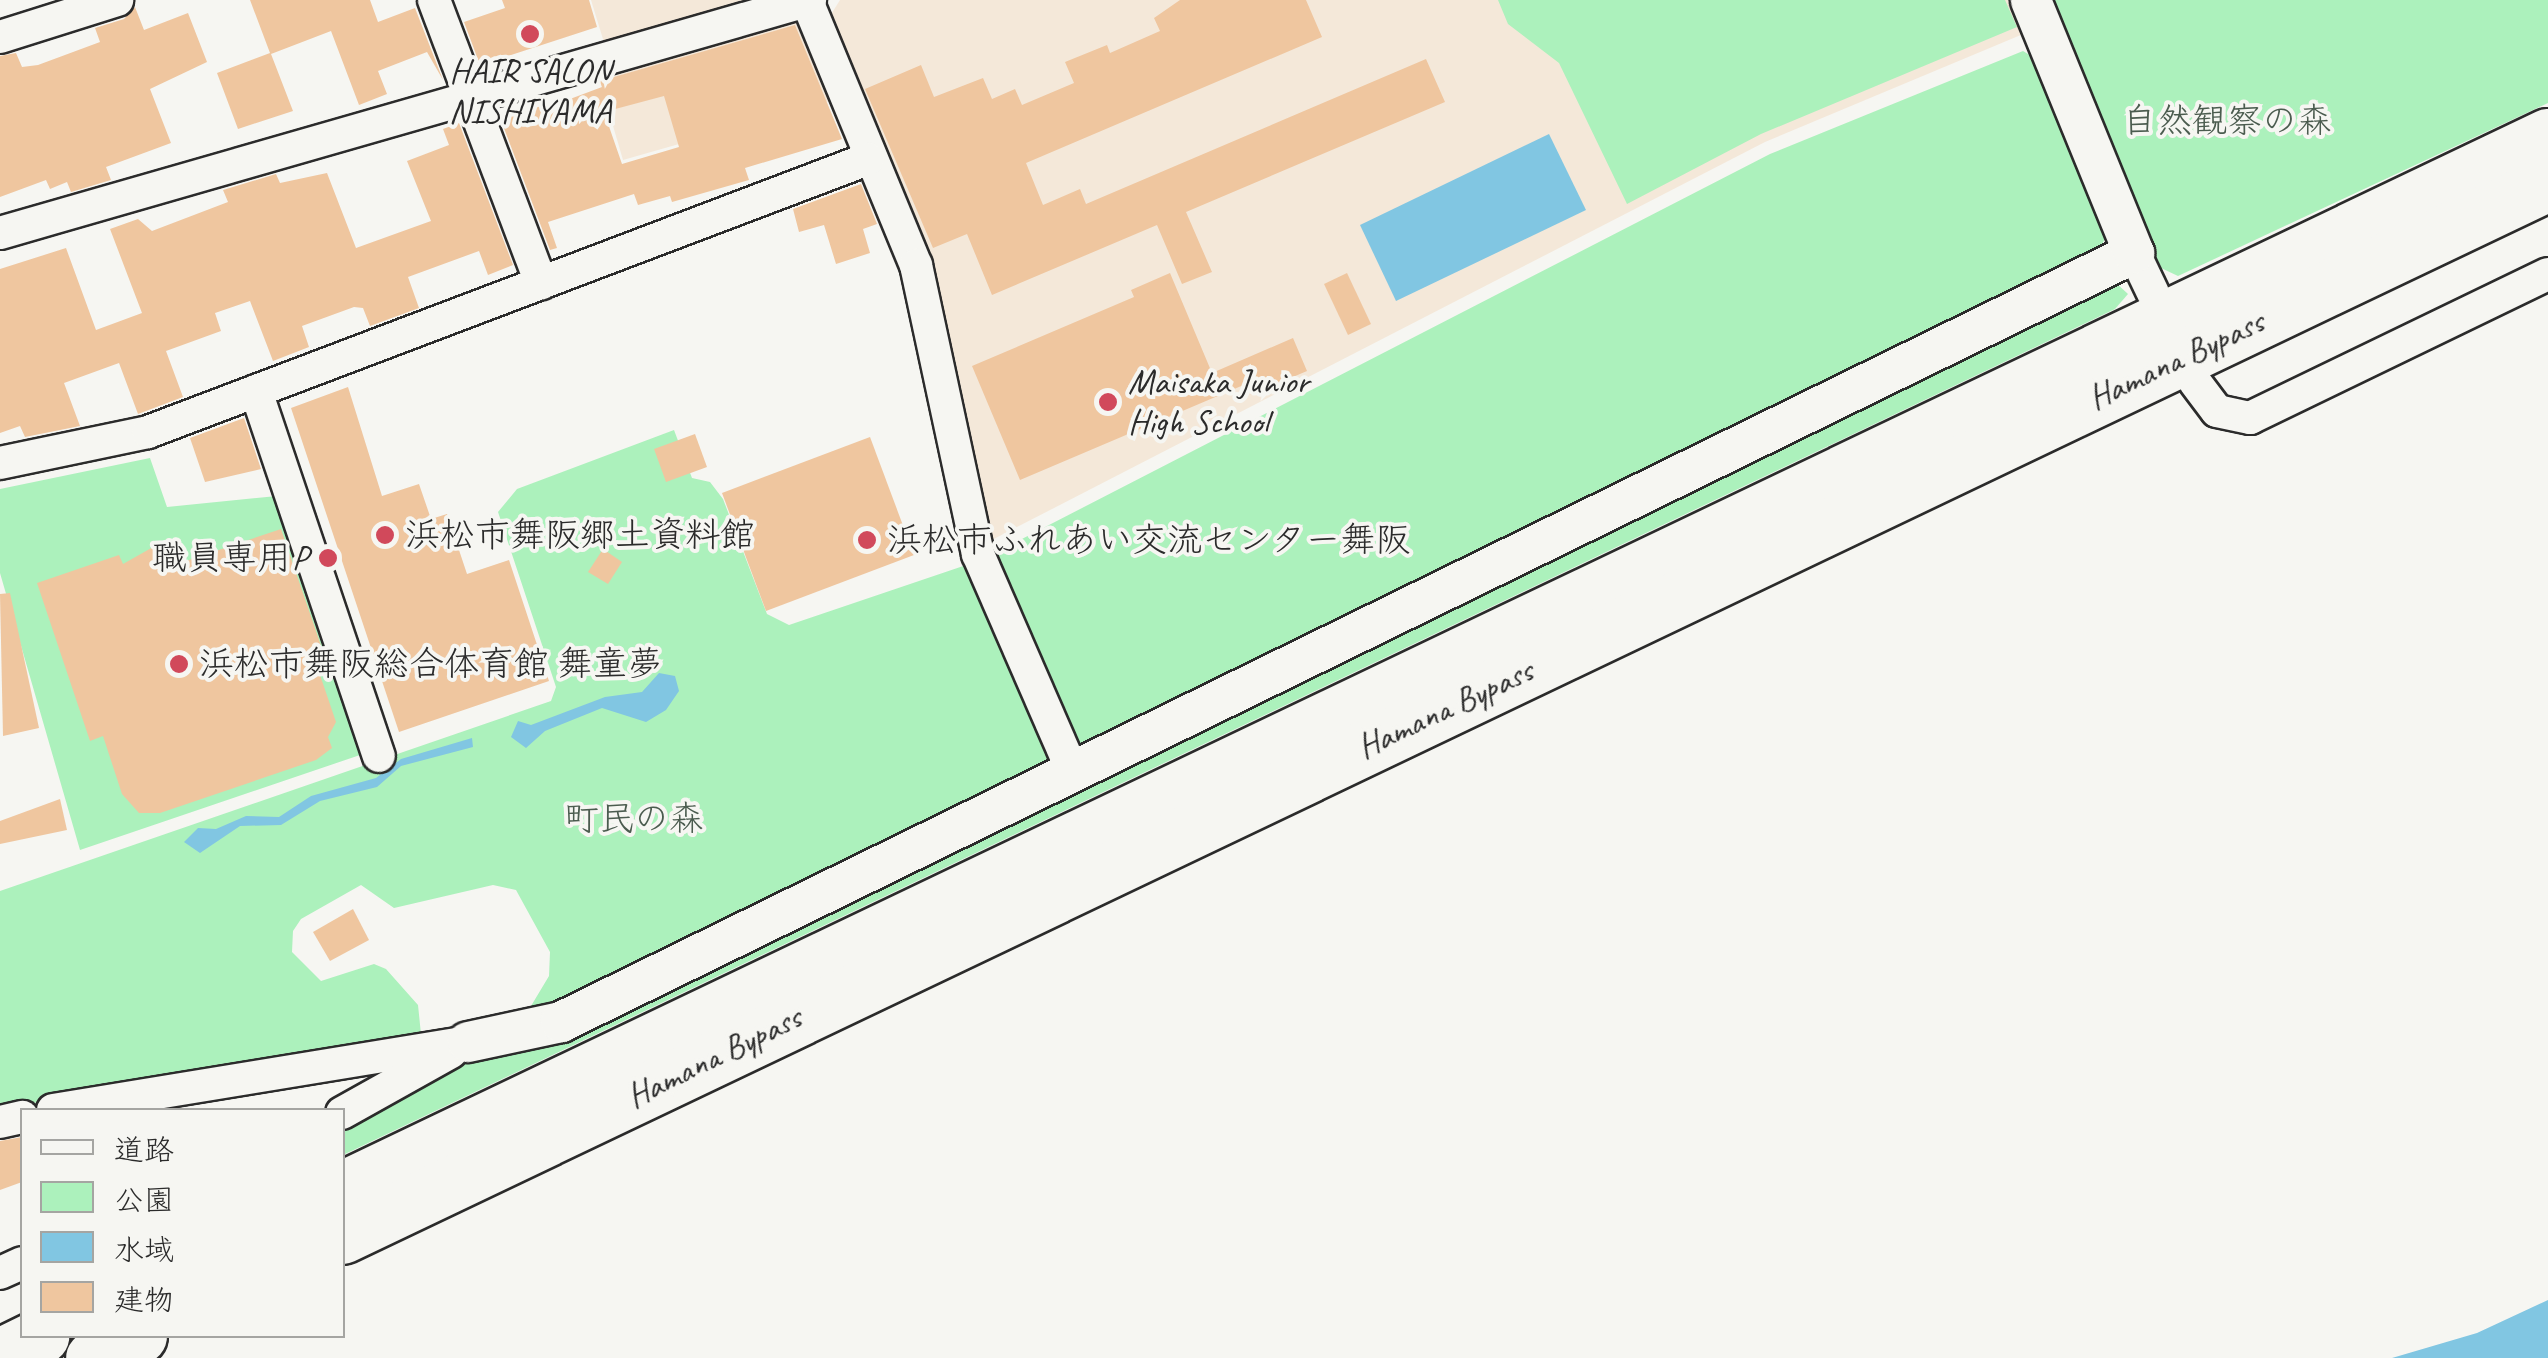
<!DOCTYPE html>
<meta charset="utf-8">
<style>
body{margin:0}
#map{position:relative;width:2548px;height:1358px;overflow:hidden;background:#f6f6f2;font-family:Caveat,"Klee One",sans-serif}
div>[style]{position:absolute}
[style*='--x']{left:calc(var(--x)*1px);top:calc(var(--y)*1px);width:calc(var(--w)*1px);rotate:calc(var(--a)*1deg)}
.built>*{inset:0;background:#f4e8d9}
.green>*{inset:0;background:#acf1bc}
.water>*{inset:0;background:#81c6e2}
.building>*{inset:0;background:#efc69f}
.roads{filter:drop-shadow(2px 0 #2b2b2b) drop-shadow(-2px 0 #2b2b2b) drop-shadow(0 2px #2b2b2b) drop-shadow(0 -2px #2b2b2b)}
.minor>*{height:32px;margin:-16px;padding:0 16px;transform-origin:16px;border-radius:16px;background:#f6f6f2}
.tertiary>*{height:40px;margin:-20px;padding:0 20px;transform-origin:20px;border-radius:20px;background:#f6f6f2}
.motorway>*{height:55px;margin:-27.5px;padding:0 27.5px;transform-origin:27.5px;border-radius:27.5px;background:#f6f6f2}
.dots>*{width:28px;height:28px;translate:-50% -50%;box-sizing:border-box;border:5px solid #f6f6f2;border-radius:50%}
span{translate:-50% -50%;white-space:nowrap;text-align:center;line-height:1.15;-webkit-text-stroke:8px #f6f6f2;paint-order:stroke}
.poi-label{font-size:35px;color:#2b2b2b}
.left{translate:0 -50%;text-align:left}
.right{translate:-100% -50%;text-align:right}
.park-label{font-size:35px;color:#4b5c4f}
.street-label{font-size:35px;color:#2b2b2b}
.legend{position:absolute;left:20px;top:1108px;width:325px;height:230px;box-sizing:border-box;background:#f6f6f2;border:2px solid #a5a5a2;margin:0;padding:12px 18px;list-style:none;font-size:30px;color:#2b2b2b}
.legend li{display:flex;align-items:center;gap:20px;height:50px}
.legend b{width:50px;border:2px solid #a5a5a2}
</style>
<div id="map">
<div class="built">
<div style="clip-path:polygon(591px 0,778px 0,606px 49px)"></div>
<div style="clip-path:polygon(840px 0,2014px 0,2028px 32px,1765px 142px,988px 542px,830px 16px)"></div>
<div style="clip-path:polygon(800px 12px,833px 100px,623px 160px,597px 71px)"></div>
</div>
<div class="green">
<div style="clip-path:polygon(1498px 0,2005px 0,2017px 27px,1761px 134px,1627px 204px,1559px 63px,1508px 24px)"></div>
<div style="clip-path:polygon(2047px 0,2548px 0,2548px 103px,2178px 276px,2161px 268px,2150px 253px)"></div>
<div style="clip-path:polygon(2023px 51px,2035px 58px,2107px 234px,2100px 249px,555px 1008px,528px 1011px,549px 976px,550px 952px,516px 890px,493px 885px,394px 908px,361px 885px,301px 919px,293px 931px,292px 952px,321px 981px,374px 964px,386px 969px,418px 1005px,421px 1034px,0 1109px,0 891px,551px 701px,556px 687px,498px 512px,517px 489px,674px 430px,692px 478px,710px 482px,723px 499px,767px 614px,789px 625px,981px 560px,1770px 154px)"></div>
<div style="clip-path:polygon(2115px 282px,2128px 294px,2115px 309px,343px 1155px,343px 1132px,465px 1064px)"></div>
<div style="clip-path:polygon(150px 458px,167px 507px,277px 496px,363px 754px,80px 850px,0 573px,0 489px)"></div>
</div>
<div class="water">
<div style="clip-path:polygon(1549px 134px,1586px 210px,1396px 301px,1360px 225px)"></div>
<div style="clip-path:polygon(659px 673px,675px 676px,679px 691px,666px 710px,646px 722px,602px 708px,545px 731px,526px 748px,511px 737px,518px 721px,531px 725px,605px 697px,642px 692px)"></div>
<div style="clip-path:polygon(472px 738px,473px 747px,401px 766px,377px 787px,320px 801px,281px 825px,240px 826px,200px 853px,184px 842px,198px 828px,216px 829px,246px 816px,279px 817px,311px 796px,376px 778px,401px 759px)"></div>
<div style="clip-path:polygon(2548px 1300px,2548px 1358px,2392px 1358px,2477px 1333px)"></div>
</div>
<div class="building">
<div style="clip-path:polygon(250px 0,370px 0,378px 22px,415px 8px,443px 80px,427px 52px,378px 71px,387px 94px,359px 105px,331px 31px,271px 54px,293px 111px,238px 129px,217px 73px,270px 53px)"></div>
<div style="clip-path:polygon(502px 0,589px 0,597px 27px,480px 65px,464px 22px,505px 8px)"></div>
<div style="clip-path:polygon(1180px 0,1306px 0,1322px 37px,1026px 163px,1043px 205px,1080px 189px,1086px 204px,1426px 59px,1445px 102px,1186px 212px,1212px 272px,1182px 284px,1157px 225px,992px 295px,967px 234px,933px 248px,865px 89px,921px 65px,934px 97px,983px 78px,992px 99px,1015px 89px,1022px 105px,1074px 83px,1065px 62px,1107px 45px,1110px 53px,1160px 31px,1154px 18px)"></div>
<div style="clip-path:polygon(135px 7px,144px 30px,188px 13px,207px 62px,150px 89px,171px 143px,106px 167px,111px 180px,71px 192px,67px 182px,50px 189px,46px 180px,0 197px,0 56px,16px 53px,22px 67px,38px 65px,100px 42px,95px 28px,124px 19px)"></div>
<div style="clip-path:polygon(evenodd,795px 25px,842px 139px,745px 168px,749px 180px,672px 202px,670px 196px,638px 205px,634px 194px,548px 222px,557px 248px,550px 250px,499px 115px,562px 102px,602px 87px,600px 81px,795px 25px,664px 96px,679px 147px,622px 164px,604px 112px,664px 96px)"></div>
<div style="clip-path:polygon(459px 123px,513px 265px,488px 275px,479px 251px,408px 277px,419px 308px,370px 326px,363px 308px,354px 307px,302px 326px,309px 347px,273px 361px,250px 301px,215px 313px,221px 331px,166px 351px,183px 397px,138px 414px,119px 363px,64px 383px,80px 426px,25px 437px,20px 426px,0 433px,0 269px,66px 248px,96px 330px,142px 313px,110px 229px,138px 219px,152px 231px,228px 202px,223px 190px,276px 174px,280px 183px,327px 173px,356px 248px,431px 221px,407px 161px,449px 145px,443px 129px)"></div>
<div style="clip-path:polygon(861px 184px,877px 224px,863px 229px,870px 253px,836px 264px,824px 225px,799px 232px,793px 209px)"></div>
<div style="clip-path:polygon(1170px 273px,1212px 373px,1293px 338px,1307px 371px,1251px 395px,1246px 384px,1020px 480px,972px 366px,1134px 297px,1131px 290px)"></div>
<div style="clip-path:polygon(1347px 273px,1371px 324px,1348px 335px,1324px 284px)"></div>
<div style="clip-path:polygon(348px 387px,382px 496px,419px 484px,431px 519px,447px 514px,467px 574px,509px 560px,549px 681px,399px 732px,291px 408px)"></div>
<div style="clip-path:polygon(244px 418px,261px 469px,205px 482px,190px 438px)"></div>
<div style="clip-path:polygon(695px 434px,707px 467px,666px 482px,654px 449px)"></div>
<div style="clip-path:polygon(870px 437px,914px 555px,766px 611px,722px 493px)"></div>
<div style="clip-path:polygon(281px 529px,327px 663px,317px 666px,336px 722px,328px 737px,332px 748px,316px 760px,160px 813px,139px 813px,122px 794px,103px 736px,90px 741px,37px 583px,119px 555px,123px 564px,169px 538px,183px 562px)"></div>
<div style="clip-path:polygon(603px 549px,622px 562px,608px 584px,588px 572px)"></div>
<div style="clip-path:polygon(10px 593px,39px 728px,3px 736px,0 594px)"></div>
<div style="clip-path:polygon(60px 799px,67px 830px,0 844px,0 821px)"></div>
<div style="clip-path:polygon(353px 909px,369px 940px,330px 961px,313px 932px)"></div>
<div style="clip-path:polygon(22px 1137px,22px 1182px,0 1190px,0 1141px)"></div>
</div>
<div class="roads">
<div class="minor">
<div style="--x:434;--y:0;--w:303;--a:69.3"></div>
<div style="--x:807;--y:1;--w:286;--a:67.6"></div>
<div style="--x:916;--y:265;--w:296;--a:77.9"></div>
<div style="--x:978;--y:554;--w:238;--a:66.5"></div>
<div style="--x:0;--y:37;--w:123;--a:-17.5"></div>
<div style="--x:0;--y:233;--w:843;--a:-16.05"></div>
<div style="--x:2134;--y:253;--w:44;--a:64.6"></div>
<div style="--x:2195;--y:382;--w:36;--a:53"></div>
<div style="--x:2217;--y:411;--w:34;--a:12"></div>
<div style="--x:2250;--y:418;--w:331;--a:-25.8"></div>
<div style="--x:256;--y:391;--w:385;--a:71.4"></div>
<div style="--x:0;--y:463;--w:151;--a:-11.8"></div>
<div style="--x:148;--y:432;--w:770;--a:-20.77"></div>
<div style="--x:53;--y:1110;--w:421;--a:-9.3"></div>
<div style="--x:342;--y:1113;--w:125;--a:-29.2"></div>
<div style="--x:0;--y:1122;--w:23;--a:-13"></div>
<div style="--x:0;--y:1273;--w:24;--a:-24"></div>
</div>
<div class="tertiary">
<div style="--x:468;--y:1042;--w:95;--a:-12.1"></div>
<div style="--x:561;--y:1022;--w:1751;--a:-26.05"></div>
<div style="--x:2134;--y:253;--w:273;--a:-112.2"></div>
</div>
<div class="motorway">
<div style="--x:342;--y:1189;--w:2444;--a:-25.52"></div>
<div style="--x:342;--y:1236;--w:2444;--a:-25.52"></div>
<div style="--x:0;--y:1356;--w:46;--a:-26"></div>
<div style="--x:93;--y:1358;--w:51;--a:-25.6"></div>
</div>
</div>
<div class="dots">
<div style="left:530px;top:34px;background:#d1495b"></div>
<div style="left:1108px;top:402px;background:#d1495b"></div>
<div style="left:385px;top:535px;background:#d1495b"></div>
<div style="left:867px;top:540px;background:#d1495b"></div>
<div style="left:328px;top:558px;background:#d1495b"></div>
<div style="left:179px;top:664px;background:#d1495b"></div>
</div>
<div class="poi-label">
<span style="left:530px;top:91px">HAIR SALON<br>NISHIYAMA</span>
<span class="left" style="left:1128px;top:402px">Maisaka Junior<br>High School</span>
<span class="left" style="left:405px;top:535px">浜松市舞阪郷土資料館</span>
<span class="left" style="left:887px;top:540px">浜松市ふれあい交流センター舞阪</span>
<span class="right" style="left:308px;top:558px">職員専用P</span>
<span class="left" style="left:199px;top:664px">浜松市舞阪総合体育館 舞童夢</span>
</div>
<div class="park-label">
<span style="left:2227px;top:121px">自然観察の森</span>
<span style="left:634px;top:819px">町民の森</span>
</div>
<div class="street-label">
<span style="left:2176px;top:360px;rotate:-25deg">Hamana Bypass</span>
<span style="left:1445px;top:709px;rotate:-25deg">Hamana Bypass</span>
<span style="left:714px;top:1057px;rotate:-26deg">Hamana Bypass</span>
</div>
<ul class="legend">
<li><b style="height:12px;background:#f6f6f2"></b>道路</li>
<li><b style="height:28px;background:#acf1bc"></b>公園</li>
<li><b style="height:28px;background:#81c6e2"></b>水域</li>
<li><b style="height:28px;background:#efc69f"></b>建物</li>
</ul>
</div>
